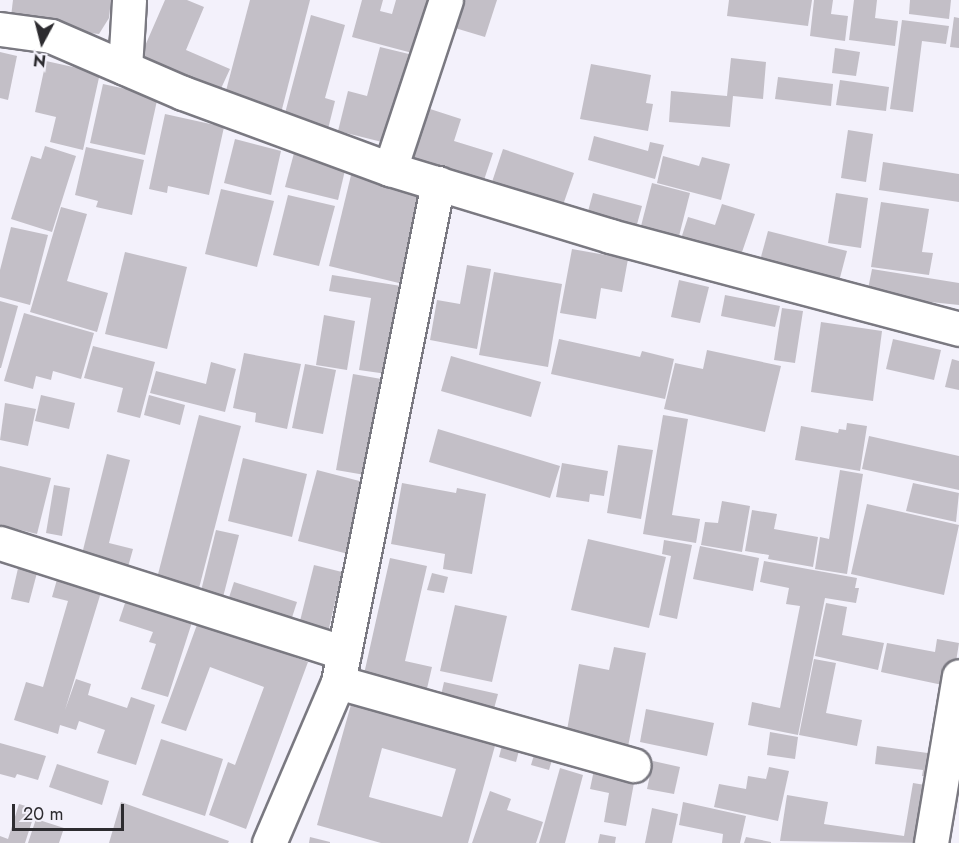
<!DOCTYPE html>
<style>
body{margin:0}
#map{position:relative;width:959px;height:843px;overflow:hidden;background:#f3f1fb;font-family:Jost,sans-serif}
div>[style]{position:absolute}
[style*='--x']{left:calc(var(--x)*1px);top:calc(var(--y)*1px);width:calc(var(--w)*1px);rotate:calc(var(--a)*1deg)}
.building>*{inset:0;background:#c3bfc7}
.roads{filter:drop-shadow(2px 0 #7a7981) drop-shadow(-2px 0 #7a7981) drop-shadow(0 2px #7a7981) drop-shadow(0 -2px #7a7981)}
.minor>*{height:33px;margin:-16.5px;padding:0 16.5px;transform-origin:16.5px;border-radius:16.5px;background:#fff}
span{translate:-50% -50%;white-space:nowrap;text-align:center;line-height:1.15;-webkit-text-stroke:5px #f3f1fb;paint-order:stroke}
.north{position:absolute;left:12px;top:12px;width:60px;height:60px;-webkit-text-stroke:4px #f3f1fb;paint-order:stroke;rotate:187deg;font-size:16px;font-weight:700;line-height:24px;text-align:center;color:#2d2c30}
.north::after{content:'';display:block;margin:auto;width:21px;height:27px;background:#2d2c30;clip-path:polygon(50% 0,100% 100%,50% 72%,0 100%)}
.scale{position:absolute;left:12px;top:804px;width:112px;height:27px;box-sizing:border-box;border:3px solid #2d2c30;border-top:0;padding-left:8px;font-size:18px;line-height:21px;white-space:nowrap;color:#2d2c30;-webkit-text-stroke:4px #f3f1fb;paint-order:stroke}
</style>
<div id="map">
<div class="building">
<div style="clip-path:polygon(13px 0,111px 0,109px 18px,99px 34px,10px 25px)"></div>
<div style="clip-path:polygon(165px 0,187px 0,204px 7px,186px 50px,230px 69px,218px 95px,138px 62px)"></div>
<div style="clip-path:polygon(250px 0,310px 0,280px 117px,223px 102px)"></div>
<div style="clip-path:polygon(362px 0,383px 0,380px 11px,392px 14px,396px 0,430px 0,416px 54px,352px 37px)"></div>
<div style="clip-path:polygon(464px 0,497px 0,485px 37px,455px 28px)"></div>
<div style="clip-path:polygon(729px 0,812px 0,808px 26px,727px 16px)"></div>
<div style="clip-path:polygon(814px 0,833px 0,831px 14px,848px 16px,845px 41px,810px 36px)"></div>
<div style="clip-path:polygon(854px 0,877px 0,875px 18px,898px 21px,895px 46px,849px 40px)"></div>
<div style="clip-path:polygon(910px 0,951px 0,949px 19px,909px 14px)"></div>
<div style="clip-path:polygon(311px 15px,345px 25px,325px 98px,335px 101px,328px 129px,284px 117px)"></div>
<div style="clip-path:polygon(954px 17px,959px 18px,959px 48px,950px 47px)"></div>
<div style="clip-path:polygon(902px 20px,949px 26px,946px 44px,922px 41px,913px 112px,890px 109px)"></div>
<div style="clip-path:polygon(380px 47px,413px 55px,390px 144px,338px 131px,348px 91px,367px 96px)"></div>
<div style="clip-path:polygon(835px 48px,860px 52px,856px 76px,832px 73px)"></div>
<div style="clip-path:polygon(0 52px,17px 56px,8px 100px,0 98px)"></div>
<div style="clip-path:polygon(731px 58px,766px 62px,763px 99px,733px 96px,730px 127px,669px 122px,671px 91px,727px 96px)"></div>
<div style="clip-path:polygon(46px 61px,100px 73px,83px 150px,50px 142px,56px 117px,35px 112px)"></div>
<div style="clip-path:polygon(591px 64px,651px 75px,646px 103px,653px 104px,648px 131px,580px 119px)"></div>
<div style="clip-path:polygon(778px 77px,833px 84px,831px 106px,775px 99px)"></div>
<div style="clip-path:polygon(840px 80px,889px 87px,886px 111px,836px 105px)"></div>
<div style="clip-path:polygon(103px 84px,158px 96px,145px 155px,90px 143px)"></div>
<div style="clip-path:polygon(427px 108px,461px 119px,454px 141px,493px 153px,483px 183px,410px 159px)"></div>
<div style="clip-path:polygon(165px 114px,224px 127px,209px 195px,168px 186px,167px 193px,149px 189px)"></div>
<div style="clip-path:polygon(848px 130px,873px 134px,866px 182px,841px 178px)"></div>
<div style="clip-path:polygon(594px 136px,648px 151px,650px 142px,664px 145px,655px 179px,588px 160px)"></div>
<div style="clip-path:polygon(235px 139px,281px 151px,271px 195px,224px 183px)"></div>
<div style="clip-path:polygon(45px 146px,76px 156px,52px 232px,11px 219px,31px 156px,41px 159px)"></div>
<div style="clip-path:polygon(86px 147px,144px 160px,132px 215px,96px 207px,98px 201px,75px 195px)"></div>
<div style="clip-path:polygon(503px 149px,574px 173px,563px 205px,492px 182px)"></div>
<div style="clip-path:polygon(294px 153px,346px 166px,338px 200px,285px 187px)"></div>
<div style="clip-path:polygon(663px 156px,699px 166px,702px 157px,730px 164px,721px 200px,657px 183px)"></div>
<div style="clip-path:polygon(883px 162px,959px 174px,959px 202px,879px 190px)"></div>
<div style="clip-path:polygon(353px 167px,428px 185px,403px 284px,329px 266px)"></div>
<div style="clip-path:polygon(652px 183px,690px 193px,678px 240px,640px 230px)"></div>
<div style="clip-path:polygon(221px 189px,274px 201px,257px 267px,205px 254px)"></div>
<div style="clip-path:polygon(593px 193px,642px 206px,636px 228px,587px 215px)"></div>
<div style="clip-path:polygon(836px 193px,868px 198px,861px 248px,828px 243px)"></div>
<div style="clip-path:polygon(288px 195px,335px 206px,319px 266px,273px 255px)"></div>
<div style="clip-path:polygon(881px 202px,929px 209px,922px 252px,933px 253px,929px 275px,871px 267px)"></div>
<div style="clip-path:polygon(722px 204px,755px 214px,739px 261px,680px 242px,688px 217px,715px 225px)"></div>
<div style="clip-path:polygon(61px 207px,87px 214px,67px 281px,108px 293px,97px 332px,30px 312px)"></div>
<div style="clip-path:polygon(11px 227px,48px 235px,30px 305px,0 297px,0 270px)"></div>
<div style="clip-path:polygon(768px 231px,847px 251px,837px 289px,758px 268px)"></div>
<div style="clip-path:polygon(572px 249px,628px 259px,622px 292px,601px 288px,596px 319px,560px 313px)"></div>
<div style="clip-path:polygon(125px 252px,187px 267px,167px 349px,105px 334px)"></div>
<div style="clip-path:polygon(467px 265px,491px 269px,477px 349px,430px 340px,437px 300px,460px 304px)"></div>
<div style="clip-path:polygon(872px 269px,959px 283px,959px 305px,902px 299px,902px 295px,868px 289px)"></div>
<div style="clip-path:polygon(494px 272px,562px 284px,548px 367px,479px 355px)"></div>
<div style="clip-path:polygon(332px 275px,401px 286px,387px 374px,359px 370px,371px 298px,329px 291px)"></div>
<div style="clip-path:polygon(679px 280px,709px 287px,700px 323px,671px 317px)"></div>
<div style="clip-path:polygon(725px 295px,780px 306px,775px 327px,721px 316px)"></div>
<div style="clip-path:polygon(0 301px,18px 306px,1px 368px,0 368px)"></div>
<div style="clip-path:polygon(782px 308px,803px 311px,795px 363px,774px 360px)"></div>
<div style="clip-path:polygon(24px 313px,94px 333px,81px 379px,53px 371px,51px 380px,36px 376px,33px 389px,4px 381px)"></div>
<div style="clip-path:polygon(324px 315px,355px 321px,347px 370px,316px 365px)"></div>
<div style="clip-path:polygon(821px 322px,882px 331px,873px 401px,811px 392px)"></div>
<div style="clip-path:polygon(559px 339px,640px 357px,642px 351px,674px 359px,665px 399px,551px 374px)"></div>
<div style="clip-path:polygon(893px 339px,941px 350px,934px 380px,886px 369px)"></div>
<div style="clip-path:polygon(93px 346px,155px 362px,140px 418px,117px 412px,123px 388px,84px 378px)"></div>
<div style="clip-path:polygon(707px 350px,781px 366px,765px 432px,664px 409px,675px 363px,703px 369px)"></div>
<div style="clip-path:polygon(244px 353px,301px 364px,287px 429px,255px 422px,256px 413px,233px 408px)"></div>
<div style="clip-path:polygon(451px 356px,541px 382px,531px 417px,441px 391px)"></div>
<div style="clip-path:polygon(952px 359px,959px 361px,959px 390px,945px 387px)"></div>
<div style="clip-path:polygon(211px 362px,236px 369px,225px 412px,150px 393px,156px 371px,206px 384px)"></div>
<div style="clip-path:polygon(305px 364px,336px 370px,323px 434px,292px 428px)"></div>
<div style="clip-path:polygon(353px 374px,387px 380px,371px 476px,336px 470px)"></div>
<div style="clip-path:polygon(41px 395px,75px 403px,69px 429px,35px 421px)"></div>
<div style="clip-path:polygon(149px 395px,185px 405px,180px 425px,144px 415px)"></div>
<div style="clip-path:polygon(5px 403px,36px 409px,28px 446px,0 440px)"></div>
<div style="clip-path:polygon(199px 415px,241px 426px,197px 596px,155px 586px)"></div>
<div style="clip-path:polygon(663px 415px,688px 419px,672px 515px,700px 519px,696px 543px,643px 534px)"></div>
<div style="clip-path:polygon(847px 423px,867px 426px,860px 471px,795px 460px,801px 426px,838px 433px,839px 429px,846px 430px)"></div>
<div style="clip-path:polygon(438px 429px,560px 466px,550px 498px,429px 462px)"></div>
<div style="clip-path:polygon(869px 436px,959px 456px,959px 490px,862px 469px)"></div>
<div style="clip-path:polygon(618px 445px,653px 450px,641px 519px,607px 513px)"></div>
<div style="clip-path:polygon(107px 454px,130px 460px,109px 543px,133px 549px,126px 574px,80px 562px)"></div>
<div style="clip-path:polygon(243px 458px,307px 474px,292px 537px,228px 521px)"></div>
<div style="clip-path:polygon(562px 463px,608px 471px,604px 496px,590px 494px,589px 502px,556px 497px)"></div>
<div style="clip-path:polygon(0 466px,51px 478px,37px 534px,0 525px)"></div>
<div style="clip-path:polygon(317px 470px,371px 484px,352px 555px,298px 541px)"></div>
<div style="clip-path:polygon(840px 470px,863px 474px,847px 574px,815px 569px,820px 537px,829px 539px)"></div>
<div style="clip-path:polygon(402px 483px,456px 493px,457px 488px,486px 494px,472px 574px,443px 569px,445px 554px,391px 544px)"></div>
<div style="clip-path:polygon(913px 483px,959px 493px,956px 522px,906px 511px)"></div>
<div style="clip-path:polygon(54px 485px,70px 488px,62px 536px,46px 533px)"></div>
<div style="clip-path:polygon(722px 501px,750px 506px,742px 552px,701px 545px,705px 522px,718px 523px)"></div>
<div style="clip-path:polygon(867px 504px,959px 525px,944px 595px,851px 574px)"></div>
<div style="clip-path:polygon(752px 510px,777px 514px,774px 529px,818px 537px,813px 567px,768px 559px,769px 555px,745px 551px)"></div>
<div style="clip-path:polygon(216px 530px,239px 535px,221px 605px,199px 599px)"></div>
<div style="clip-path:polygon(588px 539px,666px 557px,649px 628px,571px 610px)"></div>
<div style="clip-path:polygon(664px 540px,692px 545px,677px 619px,659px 615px,671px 556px,662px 554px)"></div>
<div style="clip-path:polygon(700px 546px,759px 558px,753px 591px,693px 579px)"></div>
<div style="clip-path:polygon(390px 558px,427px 566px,405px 661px,432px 667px,425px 697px,362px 683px)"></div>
<div style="clip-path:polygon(764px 561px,857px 578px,855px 588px,859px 588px,856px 603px,825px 598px,798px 735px,748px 725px,752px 702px,780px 708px,800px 606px,786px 604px,789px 588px,760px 582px)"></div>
<div style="clip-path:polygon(19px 564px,38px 569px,29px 603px,11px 599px)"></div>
<div style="clip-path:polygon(314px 565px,342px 572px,326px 641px,297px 633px)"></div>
<div style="clip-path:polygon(432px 573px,448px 577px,444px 593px,427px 590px)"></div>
<div style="clip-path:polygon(58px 576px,102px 589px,65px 710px,76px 679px,91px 684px,88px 695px,127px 708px,131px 697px,155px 705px,136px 765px,97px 753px,105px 730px,79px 721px,76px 730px,60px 725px,58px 734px,14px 720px,26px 682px,43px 687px,68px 601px,52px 597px)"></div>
<div style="clip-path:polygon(234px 582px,297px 602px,288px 630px,225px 610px)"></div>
<div style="clip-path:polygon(128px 594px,194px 616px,168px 697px,141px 689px,156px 644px,149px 642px,153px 632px,119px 621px)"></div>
<div style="clip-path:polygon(826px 603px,847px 607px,842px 635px,884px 643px,878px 670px,815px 656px)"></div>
<div style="clip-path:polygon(455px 605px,507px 616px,492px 682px,440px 671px)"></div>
<div style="clip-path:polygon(198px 622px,308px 662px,246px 829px,209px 815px,228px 762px,235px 765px,264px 687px,210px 667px,186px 731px,161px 723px)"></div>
<div style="clip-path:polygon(937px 639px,959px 643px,952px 687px,881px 672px,887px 643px,935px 652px)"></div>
<div style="clip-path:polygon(614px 647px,646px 653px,627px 752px,565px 741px,579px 664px,609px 670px)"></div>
<div style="clip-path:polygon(814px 659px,836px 663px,826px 713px,862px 720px,857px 746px,799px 735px)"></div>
<div style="clip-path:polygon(444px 682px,498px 694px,492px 716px,439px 704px)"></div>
<div style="clip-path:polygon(evenodd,354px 694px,498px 735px,468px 843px,381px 843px,317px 825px,354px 694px,382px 748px,456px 769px,442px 817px,369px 797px,382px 748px)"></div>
<div style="clip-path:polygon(646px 709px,714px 723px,707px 756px,640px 742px)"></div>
<div style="clip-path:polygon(770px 732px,798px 737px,795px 759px,767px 755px)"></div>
<div style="clip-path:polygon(504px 738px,521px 743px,516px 762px,499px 757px)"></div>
<div style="clip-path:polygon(161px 739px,223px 759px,205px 816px,142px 795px)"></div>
<div style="clip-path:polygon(0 743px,46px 756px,38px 780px,17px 774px,15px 778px,0 774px)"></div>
<div style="clip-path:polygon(537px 745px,555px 750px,549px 770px,531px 765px)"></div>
<div style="clip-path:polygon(877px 746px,942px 755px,939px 778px,922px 776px,923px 770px,875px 764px)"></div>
<div style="clip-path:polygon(653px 761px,680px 767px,674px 794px,647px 789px)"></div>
<div style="clip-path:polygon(57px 764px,109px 781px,102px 805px,49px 787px)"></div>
<div style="clip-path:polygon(595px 765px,636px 772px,626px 826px,604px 822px,609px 793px,590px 789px)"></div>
<div style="clip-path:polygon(769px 767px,789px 771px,778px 821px,714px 807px,719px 784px,746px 789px,748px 776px,766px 779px)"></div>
<div style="clip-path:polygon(560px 768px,583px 775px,565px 843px,539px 843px)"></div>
<div style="clip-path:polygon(913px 783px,937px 787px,928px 843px,780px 841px,787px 795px,828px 802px,824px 824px,904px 836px)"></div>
<div style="clip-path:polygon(490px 791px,511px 799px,507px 810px,543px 822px,536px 843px,472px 843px)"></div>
<div style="clip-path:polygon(121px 802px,229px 841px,228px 843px,109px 843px)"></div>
<div style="clip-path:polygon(683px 802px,746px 816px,740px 843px,722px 843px,723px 834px,679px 825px)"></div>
<div style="clip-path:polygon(19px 804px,36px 809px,25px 843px,0 843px,0 836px,8px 839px)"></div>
<div style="clip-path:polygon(652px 808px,678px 814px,672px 843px,645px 843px)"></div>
<div style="clip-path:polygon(36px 819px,64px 828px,59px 843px,28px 843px)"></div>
<div style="clip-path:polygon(600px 834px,616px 837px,615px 843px,598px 843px)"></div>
<div style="clip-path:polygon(310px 837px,330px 842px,330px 843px,309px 843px)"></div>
<div style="clip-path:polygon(746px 837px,771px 842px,771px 843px,744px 843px)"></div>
</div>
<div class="roads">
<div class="minor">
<div style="--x:0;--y:29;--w:51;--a:7.8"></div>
<div style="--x:51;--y:36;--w:144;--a:23.4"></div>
<div style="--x:183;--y:93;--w:221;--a:20.2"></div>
<div style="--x:390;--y:169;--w:230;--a:16.9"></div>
<div style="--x:610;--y:236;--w:361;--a:14.9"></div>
<div style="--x:125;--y:68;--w:68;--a:-86.6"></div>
<div style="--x:390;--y:169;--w:178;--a:-71.7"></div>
<div style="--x:0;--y:543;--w:361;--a:17.7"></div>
<div style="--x:338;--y:682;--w:307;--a:15.7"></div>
<div style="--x:269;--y:843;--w:175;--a:-66.8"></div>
<div style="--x:338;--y:682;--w:509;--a:-78.67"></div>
<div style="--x:931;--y:843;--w:169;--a:-80.5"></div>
</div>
</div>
<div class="north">N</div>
<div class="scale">20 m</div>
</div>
